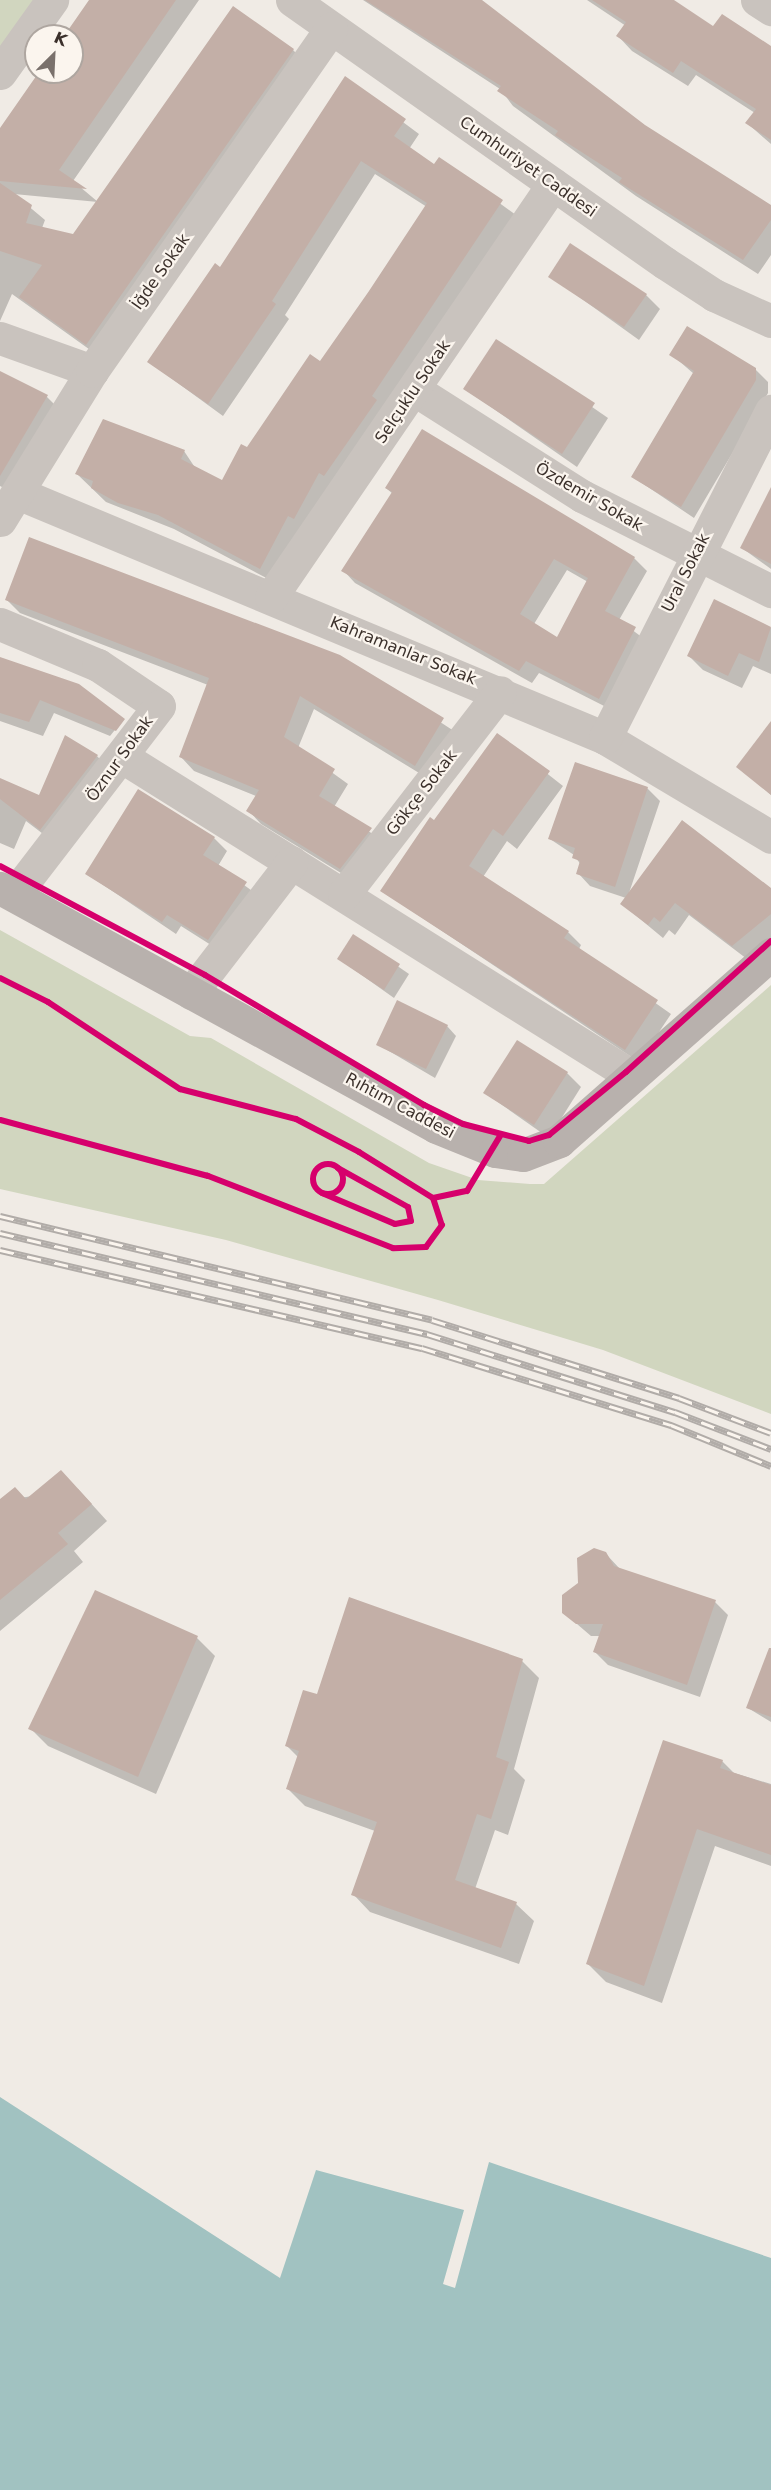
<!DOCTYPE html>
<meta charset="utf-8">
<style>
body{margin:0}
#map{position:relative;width:771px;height:2490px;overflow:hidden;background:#f0ebe5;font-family:"DejaVu Sans",sans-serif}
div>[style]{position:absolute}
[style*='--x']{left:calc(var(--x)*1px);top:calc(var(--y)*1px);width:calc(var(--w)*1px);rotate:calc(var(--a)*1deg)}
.green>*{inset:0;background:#d1d6bf}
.water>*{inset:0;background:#a1c2c1}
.shadow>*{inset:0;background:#0003}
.building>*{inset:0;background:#c3afa7}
.minor>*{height:33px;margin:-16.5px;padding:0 16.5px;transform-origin:16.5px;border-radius:16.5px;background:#c9c3be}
.major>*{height:33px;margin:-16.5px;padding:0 16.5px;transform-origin:16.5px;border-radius:16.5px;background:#b8b1ad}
.rail>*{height:7px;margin-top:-3.5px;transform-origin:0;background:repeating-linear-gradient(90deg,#fbf5ee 0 14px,#b1aca8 0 28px);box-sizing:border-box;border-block:2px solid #b1aca8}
.cycleway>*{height:6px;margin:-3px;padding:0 3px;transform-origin:3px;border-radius:3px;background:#d6006c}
.cycleway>.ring{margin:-3px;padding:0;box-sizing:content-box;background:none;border:6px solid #d6006c;border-radius:50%}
span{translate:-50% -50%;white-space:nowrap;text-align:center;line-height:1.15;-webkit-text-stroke:4.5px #fbf5ee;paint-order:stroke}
.street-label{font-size:16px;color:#3b302b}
.north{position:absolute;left:24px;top:24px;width:60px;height:60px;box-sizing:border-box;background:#fbf5ee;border:2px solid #aea6a0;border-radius:50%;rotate:24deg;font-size:16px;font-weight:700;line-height:24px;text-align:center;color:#3b302b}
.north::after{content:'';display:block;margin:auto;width:21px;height:27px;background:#7a716c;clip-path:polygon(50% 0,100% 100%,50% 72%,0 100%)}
</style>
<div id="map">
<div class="green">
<div style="clip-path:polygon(0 0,52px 0,0 73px)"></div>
<div style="clip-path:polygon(0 930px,190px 1036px,211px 1038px,429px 1163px,478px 1180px,530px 1184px,544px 1184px,771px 985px,771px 1414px,603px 1350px,438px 1300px,226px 1240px,0 1189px)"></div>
</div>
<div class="water">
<div style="clip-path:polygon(0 2097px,280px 2278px,316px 2170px,464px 2210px,443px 2284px,455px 2288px,489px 2162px,771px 2258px,771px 2490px,0 2490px)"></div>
</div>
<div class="shadow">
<div style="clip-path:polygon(evenodd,90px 0,199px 0,73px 181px,98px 202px,293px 50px,306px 63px,100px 357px,12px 294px,0 321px,0 130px,40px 72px,72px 72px,72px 36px,65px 36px,90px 0,14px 194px,98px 202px,74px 236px,42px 228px,45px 220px,14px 194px)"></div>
<div style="clip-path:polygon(363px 0,478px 0,645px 126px,771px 207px,771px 255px,758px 274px,636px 196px,513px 106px,500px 89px)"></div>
<div style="clip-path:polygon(587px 0,671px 0,714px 28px,771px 48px,771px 144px,747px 123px,755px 113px,696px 75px,688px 86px,632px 51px,618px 36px,626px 26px)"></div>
<div style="clip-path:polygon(345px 79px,419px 134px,409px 149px,434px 166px,439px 159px,516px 215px,274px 582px,174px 529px,106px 502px,76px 473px,184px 451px,196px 469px,222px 482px,321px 363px,427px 207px,375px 174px,285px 315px,289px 319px,223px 416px,149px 362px,221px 269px)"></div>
<div style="clip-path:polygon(550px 276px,646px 295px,660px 309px,639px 340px)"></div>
<div style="clip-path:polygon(497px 341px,608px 418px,577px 467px,465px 389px)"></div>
<div style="clip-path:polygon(671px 354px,755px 369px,768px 382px,768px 393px,694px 518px,633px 477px,694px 374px)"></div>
<div style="clip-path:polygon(6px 375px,47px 397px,62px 412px,14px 493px,0 486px,0 385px)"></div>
<div style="clip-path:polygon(evenodd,386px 488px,634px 558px,647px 571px,619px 620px,647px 641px,612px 710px,539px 673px,532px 683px,355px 583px,343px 570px,393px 494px,386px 488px,567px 570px,588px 582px,557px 639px,534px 624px,567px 570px)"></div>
<div style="clip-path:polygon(771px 491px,771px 569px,742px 548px)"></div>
<div style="clip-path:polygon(6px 599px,339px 656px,457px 733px,429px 779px,314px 709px,298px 748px,348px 784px,334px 807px,384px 842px,354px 881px,261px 824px,248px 810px,256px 796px,194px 771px,181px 757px,208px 685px,20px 613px)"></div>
<div style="clip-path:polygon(715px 601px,771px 628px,771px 674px,753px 666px,742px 688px,703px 670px,689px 656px)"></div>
<div style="clip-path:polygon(0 658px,123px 720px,110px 736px,54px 713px,43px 736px,0 721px)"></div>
<div style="clip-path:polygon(498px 735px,563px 786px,517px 849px,507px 841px,483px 877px,568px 932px,581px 945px,579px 949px,671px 1014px,639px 1062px,382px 891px)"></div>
<div style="clip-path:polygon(771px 746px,771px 795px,738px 767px)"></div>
<div style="clip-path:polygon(97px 756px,110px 770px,55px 843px,26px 821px,14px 849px,0 843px,0 780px,40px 797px)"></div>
<div style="clip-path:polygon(647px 788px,660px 801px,629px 893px,771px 890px,771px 939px,747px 959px,689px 915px,675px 935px,669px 930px,663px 938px,622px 904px,626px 898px,590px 886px,578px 873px,581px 865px,574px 855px,550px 839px)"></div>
<div style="clip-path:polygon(214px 838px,227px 851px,218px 866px,259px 896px,222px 952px,181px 926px,176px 934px,87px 874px)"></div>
<div style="clip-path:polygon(354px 936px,409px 974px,394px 998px,339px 959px)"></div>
<div style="clip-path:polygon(447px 1026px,456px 1036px,435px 1078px,377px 1044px)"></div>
<div style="clip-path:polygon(567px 1073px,581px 1087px,549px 1138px,485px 1093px)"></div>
<div style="clip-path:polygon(78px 1489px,107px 1521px,74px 1551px,83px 1562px,0 1631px,0 1501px)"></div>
<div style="clip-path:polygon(606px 1554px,620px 1569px,715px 1602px,728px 1615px,700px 1697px,608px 1665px,595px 1652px,601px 1636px,591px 1636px,563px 1612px,562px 1601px)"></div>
<div style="clip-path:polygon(96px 1592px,197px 1638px,215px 1656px,156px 1794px,48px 1746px,30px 1728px)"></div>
<div style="clip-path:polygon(522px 1661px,539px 1678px,514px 1769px,525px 1780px,508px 1835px,495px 1830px,475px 1889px,516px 1904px,534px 1921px,519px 1964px,370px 1912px,353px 1894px,375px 1831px,305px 1806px,288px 1789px,298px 1757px,287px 1746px,318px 1696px)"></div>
<div style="clip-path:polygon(771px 1661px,771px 1722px,748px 1708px)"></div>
<div style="clip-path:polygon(722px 1761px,734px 1773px,771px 1784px,771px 1866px,715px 1846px,662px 2003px,606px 1982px,588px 1964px)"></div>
</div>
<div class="building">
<div style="clip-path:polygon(89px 0,176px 0,59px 170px,87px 189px,0 181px,0 128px,39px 72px,72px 72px,72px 36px,64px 36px)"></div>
<div style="clip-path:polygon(365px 0,482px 0,645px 125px,771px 205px,771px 220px,743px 260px,619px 182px,622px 178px,555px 135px,558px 131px,497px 91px,501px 86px)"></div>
<div style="clip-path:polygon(592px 0,674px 0,713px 26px,722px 14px,771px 46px,771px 140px,745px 123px,756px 109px,681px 61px,673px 73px,616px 36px,626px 22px)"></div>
<div style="clip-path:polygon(233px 6px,294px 49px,86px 345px,19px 297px,42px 265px,0 251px,0 183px,32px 205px,26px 223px,73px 234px)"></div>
<div style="clip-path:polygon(345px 76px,406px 119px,394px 136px,434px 164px,439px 157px,503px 200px,372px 396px,377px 400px,324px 476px,319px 473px,294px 519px,288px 516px,260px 569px,158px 515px,118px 503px,91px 488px,93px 481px,75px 474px,103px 419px,185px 450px,181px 459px,222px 480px,241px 444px,247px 447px,310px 354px,320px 361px,369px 291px,427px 203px,361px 161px,272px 301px,276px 304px,208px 404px,147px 362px,215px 263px,220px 267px)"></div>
<div style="clip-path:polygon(570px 243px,647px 294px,624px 327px,548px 277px)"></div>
<div style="clip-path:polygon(687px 326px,756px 368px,756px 380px,681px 507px,631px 477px,694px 371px,669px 355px)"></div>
<div style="clip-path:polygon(496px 339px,595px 403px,562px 454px,463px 389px)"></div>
<div style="clip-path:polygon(0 371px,48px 395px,0 476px)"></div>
<div style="clip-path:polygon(evenodd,422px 429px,635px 557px,605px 611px,636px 627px,599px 699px,526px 661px,519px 671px,341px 571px,392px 492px,385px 488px,422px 429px,554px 559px,588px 578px,557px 637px,520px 614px,554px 559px)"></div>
<div style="clip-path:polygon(771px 487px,771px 564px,740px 548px)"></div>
<div style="clip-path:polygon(29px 537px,340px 655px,444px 718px,415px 766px,300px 696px,284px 737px,335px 769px,319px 796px,372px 828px,340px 869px,246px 811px,259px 790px,179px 757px,209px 678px,5px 600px)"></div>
<div style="clip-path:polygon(714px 599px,771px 627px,759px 662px,739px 653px,728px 676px,687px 656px)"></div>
<div style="clip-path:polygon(0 657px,79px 684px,125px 719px,116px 731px,40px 700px,29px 722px,0 713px)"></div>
<div style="clip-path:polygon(771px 721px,771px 795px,736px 767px)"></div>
<div style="clip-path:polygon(497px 733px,550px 771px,503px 836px,493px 829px,469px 866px,569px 931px,564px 938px,658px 1000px,625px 1050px,380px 891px,430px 817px,434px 820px)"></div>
<div style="clip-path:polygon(65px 735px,98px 755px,40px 830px,0 799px,0 778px,39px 795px)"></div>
<div style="clip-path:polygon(575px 762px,648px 787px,615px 887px,576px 874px,580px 861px,572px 858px,575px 848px,548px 839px)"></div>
<div style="clip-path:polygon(138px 789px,215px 837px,203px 855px,247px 882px,208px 940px,167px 915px,162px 922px,85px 874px)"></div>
<div style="clip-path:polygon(682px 820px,771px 888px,771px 914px,732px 946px,675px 903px,660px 922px,654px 917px,648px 925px,620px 904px)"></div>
<div style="clip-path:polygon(353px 934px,400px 964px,384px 990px,337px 959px)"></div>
<div style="clip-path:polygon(397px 1000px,448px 1025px,426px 1069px,376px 1045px)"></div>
<div style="clip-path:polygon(517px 1040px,568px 1072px,534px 1125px,483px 1093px)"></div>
<div style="clip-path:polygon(61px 1470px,92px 1504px,58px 1533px,68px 1544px,0 1600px,0 1499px,15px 1487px,26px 1499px)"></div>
<div style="clip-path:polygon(594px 1548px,606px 1552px,614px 1566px,716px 1600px,687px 1685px,593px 1652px,603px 1624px,576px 1624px,562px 1613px,562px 1595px,578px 1583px,577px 1558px)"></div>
<div style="clip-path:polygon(95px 1590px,198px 1636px,138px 1777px,28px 1729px)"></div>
<div style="clip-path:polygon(349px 1597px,523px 1659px,496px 1757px,509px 1762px,491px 1819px,477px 1814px,455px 1880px,517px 1902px,501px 1948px,351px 1895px,377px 1822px,286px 1789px,299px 1751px,285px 1746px,303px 1690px,317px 1694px)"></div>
<div style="clip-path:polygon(769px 1648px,771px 1648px,771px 1717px,746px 1708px)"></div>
<div style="clip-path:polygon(663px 1740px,723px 1760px,720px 1768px,771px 1785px,771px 1855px,697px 1829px,644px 1986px,586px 1964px)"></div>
</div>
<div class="minor">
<div style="--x:292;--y:0;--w:456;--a:35.2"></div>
<div style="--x:665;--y:263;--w:59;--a:33.1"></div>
<div style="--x:714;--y:295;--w:63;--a:24.5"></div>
<div style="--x:757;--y:0;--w:17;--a:33"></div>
<div style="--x:0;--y:73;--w:90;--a:-54.5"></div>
<div style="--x:0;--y:338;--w:98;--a:19.7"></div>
<div style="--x:415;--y:390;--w:198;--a:32.4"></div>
<div style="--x:582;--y:496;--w:212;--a:26.7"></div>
<div style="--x:20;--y:494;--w:634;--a:22.64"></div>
<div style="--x:605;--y:738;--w:193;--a:30.8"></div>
<div style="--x:0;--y:520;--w:175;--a:-58.3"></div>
<div style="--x:92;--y:371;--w:418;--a:-55.1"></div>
<div style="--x:271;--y:597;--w:500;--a:-55.67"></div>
<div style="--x:0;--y:624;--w:106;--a:22.7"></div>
<div style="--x:98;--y:665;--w:73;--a:33.9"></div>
<div style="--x:159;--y:706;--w:238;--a:127.5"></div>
<div style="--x:605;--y:738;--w:367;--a:-63.1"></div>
<div style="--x:124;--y:758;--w:599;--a:32.05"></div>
<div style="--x:344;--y:894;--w:255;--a:-52.3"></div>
<div style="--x:191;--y:993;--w:165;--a:-52.4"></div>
</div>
<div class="major">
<div style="--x:0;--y:888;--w:497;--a:28.7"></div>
<div style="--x:436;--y:1127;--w:64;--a:22.1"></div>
<div style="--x:495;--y:1151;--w:28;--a:8"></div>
<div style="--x:523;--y:1155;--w:39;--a:-21"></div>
<div style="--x:559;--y:1141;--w:283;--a:-41.4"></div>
</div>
<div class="rail">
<div style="--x:0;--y:1216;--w:444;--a:13.5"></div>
<div style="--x:432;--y:1320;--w:259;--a:17.5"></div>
<div style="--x:679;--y:1398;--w:98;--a:20.8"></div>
<div style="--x:0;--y:1233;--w:439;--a:13.3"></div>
<div style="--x:427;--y:1334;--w:260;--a:17.5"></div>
<div style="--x:675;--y:1412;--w:103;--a:21.1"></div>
<div style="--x:0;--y:1250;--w:433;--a:13.1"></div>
<div style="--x:422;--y:1348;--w:261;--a:17.2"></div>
<div style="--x:671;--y:1425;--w:108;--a:22.3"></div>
</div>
<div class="cycleway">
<div style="--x:0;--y:866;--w:232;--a:28"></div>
<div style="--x:205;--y:975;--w:255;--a:30.7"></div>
<div style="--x:424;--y:1105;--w:43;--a:26"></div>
<div style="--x:463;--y:1124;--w:68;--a:14.4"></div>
<div style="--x:529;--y:1141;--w:21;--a:-17"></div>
<div style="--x:549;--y:1135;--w:99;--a:-39.3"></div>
<div style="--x:626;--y:1072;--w:195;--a:-42.1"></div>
<div style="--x:0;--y:978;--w:54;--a:26.6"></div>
<div style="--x:48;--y:1002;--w:158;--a:33.4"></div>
<div style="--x:180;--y:1089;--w:120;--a:14.5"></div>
<div style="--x:296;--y:1119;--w:71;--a:27.6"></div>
<div style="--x:359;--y:1152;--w:87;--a:31.9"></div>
<div style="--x:433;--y:1198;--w:28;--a:72"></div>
<div style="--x:442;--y:1225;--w:27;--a:126"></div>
<div style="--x:426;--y:1247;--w:33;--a:178"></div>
<div style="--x:393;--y:1248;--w:199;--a:-158.7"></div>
<div style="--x:208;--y:1176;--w:215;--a:-164.9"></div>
<div class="ring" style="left:313px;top:1164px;width:24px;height:24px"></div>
<div style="--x:322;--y:1193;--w:79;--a:23"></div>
<div style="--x:395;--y:1224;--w:16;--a:-11"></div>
<div style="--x:411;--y:1221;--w:14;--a:-102"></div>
<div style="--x:408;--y:1207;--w:80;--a:-150.9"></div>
<div style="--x:433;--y:1198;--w:35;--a:-12"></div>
<div style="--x:467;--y:1191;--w:64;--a:-59"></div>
</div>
<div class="street-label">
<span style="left:528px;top:167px;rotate:35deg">Cumhuriyet Caddesi</span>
<span style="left:161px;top:272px;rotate:-55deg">İğde Sokak</span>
<span style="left:413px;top:392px;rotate:-56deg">Selçuklu Sokak</span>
<span style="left:589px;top:497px;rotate:30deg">Özdemir Sokak</span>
<span style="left:686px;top:573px;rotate:-63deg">Ural Sokak</span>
<span style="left:403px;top:651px;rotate:22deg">Kahramanlar Sokak</span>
<span style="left:120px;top:759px;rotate:-54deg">Öznur Sokak</span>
<span style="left:422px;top:793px;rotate:-52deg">Gökçe Sokak</span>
<span style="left:400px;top:1106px;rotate:28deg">Rıhtım Caddesi</span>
</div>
<div class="north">K</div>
</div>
